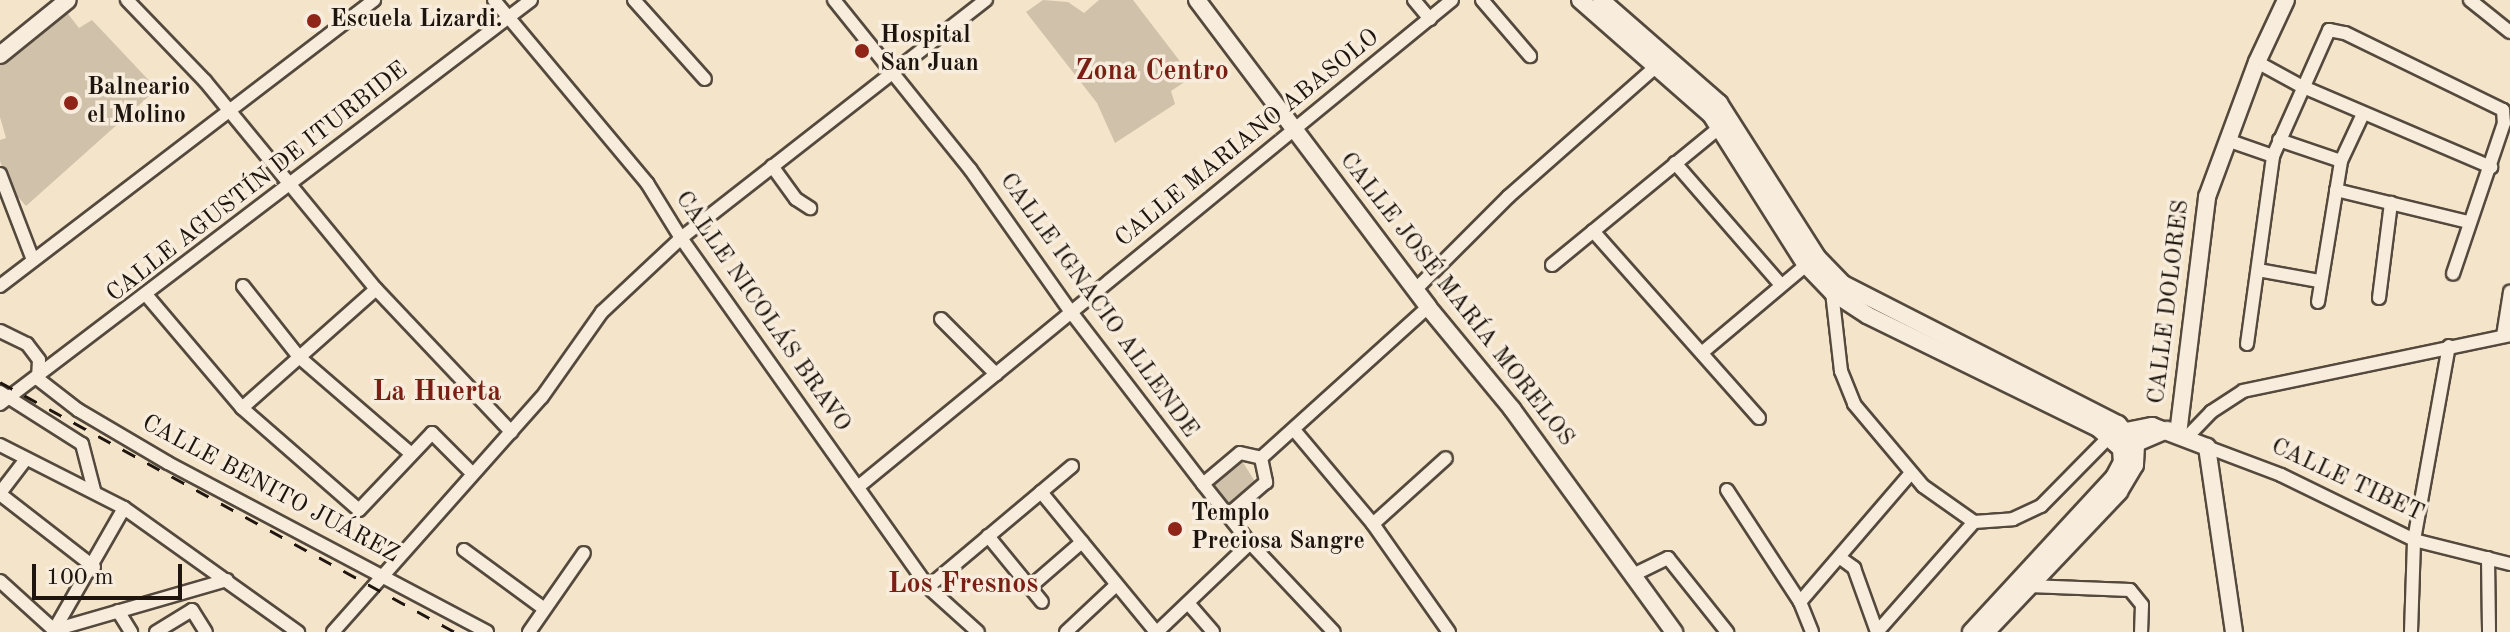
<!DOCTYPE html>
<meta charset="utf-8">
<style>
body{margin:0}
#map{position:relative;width:2510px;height:632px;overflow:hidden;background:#f4e4ca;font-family:"Old Standard TT",serif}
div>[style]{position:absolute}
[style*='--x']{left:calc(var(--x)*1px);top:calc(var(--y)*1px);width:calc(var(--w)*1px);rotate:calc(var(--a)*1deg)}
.green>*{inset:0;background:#d0c1aa}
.roads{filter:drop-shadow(2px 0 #54493d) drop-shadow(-2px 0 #54493d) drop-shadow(0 2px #54493d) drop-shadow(0 -2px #54493d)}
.street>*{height:12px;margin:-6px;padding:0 6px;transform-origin:6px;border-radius:6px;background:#f8eddd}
.secondary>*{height:16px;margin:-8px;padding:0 8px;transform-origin:8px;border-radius:8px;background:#f8eddd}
.rail>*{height:3px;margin-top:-1.5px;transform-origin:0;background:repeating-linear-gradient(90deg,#1e150e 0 14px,transparent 0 28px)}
.dots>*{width:22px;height:22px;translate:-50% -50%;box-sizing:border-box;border:4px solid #f8eddd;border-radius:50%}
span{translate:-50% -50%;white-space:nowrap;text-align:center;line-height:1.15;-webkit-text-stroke:7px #f8eddd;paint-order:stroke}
.poi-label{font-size:24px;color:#1e150e;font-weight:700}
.left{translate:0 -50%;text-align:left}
.street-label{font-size:24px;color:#1e150e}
.quarter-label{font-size:28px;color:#7a1f14;font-weight:700}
.scale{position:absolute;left:32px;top:564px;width:150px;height:36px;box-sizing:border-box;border:4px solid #1e150e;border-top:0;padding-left:10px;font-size:24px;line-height:28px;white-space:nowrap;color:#1e150e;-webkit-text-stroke:6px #f8eddd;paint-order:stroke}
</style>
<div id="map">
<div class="green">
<div style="clip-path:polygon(1043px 0,1068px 2px,1084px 13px,1099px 0,1133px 0,1192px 77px,1171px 91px,1175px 104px,1115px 143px,1097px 103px,1026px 12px)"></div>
<div style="clip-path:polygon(65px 10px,79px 28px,92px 20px,157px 89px,26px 206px,19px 198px,14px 201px,0 161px,0 140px,6px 138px,0 117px,0 62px)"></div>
<div style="clip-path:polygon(1235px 461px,1242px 461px,1256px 483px,1231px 506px,1224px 505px,1211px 487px)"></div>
</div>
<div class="roads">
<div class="street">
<div style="--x:127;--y:0;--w:112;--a:46.1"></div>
<div style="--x:205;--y:81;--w:269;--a:50.6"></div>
<div style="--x:376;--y:289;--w:197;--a:46.6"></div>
<div style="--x:494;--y:0;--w:239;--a:50.1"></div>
<div style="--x:647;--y:183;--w:65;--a:58.3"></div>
<div style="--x:681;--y:238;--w:428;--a:54.7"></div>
<div style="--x:928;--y:587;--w:67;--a:42"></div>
<div style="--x:634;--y:0;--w:106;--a:48.1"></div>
<div style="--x:834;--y:0;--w:217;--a:51.2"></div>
<div style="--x:970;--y:169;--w:175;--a:54.8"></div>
<div style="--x:1071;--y:312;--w:217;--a:52.5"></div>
<div style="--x:1203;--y:484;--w:75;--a:51.5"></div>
<div style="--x:1250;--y:543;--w:122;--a:46.7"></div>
<div style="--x:1414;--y:0;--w:25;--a:50"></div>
<div style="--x:1482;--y:0;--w:74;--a:49.4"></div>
<div style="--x:2470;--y:0;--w:51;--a:38.7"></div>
<div style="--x:2257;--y:62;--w:50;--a:28.6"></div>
<div style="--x:2301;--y:86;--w:207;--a:23.1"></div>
<div style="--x:2227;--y:140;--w:49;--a:19.2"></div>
<div style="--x:2279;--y:140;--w:65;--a:18.7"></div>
<div style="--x:1675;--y:163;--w:160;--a:49"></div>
<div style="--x:772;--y:166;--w:41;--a:54"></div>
<div style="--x:796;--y:199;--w:17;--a:33"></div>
<div style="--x:0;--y:174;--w:92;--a:69"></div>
<div style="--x:2336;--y:190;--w:136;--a:13.6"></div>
<div style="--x:1593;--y:231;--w:250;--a:48.4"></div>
<div style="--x:1552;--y:265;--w:217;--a:-39.4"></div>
<div style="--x:2258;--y:270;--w:62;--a:10.2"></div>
<div style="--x:0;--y:286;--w:471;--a:-37.4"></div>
<div style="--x:243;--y:286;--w:90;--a:51.7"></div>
<div style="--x:299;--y:357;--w:145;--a:40.8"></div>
<div style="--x:1415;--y:290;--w:132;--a:-45"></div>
<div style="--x:1508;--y:197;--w:203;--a:-41.4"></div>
<div style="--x:1832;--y:292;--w:80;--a:83.5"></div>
<div style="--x:1841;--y:371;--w:35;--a:68"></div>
<div style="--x:1854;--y:404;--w:107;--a:49.9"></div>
<div style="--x:1923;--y:486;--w:62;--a:35.2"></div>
<div style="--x:1974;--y:522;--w:39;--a:-4"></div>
<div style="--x:2013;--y:519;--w:31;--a:-25"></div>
<div style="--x:2041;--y:506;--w:100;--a:-45.4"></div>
<div style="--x:148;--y:297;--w:145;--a:49.7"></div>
<div style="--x:242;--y:408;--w:155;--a:41.1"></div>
<div style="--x:359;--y:510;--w:106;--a:-46.5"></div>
<div style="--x:432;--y:433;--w:55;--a:45"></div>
<div style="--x:2379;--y:298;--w:96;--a:-82.8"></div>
<div style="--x:2318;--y:302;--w:143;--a:-80.7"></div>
<div style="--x:2341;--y:161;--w:52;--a:-64.9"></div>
<div style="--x:941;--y:319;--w:78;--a:45"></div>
<div style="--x:0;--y:331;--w:30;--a:26"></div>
<div style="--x:27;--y:344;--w:20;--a:53"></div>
<div style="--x:39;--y:360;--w:19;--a:93"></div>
<div style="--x:2503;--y:336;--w:45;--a:-81"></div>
<div style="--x:2247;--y:344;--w:190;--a:-82.1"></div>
<div style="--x:2273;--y:156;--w:138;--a:-66"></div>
<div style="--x:2329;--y:30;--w:16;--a:11"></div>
<div style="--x:2345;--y:33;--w:176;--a:26"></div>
<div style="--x:2503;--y:110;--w:13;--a:86"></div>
<div style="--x:2504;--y:123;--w:159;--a:108.7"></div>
<div style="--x:1704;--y:351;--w:140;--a:-40.1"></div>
<div style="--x:38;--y:379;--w:51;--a:37.8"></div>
<div style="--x:78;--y:410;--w:104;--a:30.5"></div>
<div style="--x:168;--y:463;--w:361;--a:27.9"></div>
<div style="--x:0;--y:392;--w:97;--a:32.4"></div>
<div style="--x:82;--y:444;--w:48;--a:75.4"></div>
<div style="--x:0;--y:404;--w:667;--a:-37.26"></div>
<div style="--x:242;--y:408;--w:179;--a:-41.6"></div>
<div style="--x:1295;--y:431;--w:121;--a:50"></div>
<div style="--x:1373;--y:524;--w:132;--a:54.9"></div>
<div style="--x:2187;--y:437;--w:35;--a:-46"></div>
<div style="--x:2211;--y:412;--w:38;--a:-33"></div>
<div style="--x:2243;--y:391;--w:273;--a:-11.8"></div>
<div style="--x:0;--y:445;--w:139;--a:26.9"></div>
<div style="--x:124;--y:508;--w:214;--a:35.5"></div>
<div style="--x:2207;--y:447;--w:79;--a:20.7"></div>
<div style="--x:2281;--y:475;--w:148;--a:26"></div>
<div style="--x:2414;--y:540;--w:99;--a:14"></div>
<div style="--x:1261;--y:458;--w:225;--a:-42.1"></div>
<div style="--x:1203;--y:484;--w:48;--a:-40"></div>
<div style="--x:1240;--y:453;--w:22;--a:13"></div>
<div style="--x:1261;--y:458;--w:25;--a:78"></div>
<div style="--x:1266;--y:482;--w:49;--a:139.1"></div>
<div style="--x:858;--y:487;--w:768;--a:-39.35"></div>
<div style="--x:1727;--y:490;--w:134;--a:56.9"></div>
<div style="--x:1800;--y:602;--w:32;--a:68"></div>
<div style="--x:1041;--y:492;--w:181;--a:50.6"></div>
<div style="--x:0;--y:493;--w:43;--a:-52.6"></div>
<div style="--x:0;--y:494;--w:119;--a:37.8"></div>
<div style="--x:1373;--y:524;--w:98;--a:-42.1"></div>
<div style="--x:988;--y:536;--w:85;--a:50.7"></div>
<div style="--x:464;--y:550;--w:97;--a:36.2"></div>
<div style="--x:1839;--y:557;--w:19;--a:36"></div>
<div style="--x:1854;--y:568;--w:68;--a:70.2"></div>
<div style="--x:2488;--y:558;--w:74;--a:89.2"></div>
<div style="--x:1633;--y:575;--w:39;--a:-26"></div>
<div style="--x:1668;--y:558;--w:95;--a:51.4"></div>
<div style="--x:0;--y:581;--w:73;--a:42.2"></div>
<div style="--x:2029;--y:586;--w:101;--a:2.3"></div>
<div style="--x:2130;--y:590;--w:19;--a:51"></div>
<div style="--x:2142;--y:605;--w:27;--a:92"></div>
<div style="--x:928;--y:587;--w:188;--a:-40"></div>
<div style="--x:1030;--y:587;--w:69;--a:-40.9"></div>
<div style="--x:1800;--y:602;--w:170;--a:-49.3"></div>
<div style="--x:1188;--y:603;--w:38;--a:49"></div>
<div style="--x:118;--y:611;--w:25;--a:58"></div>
<div style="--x:54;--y:630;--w:180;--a:-16.1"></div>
<div style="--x:53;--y:632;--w:143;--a:-60.2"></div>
<div style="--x:156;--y:632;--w:42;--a:-31.4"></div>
<div style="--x:192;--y:610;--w:26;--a:58"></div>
<div style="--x:333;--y:632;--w:314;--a:-48.4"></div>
<div style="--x:542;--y:397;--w:104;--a:-54.8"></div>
<div style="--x:602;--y:312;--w:108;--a:-43.1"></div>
<div style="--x:681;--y:238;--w:387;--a:-38"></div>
<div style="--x:529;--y:632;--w:96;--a:-55.2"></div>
<div style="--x:1066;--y:632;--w:69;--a:-43.2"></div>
<div style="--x:1157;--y:632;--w:129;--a:-43.7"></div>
<div style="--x:1877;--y:632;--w:147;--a:-48.6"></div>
<div style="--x:2411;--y:632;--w:92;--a:-88.1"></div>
<div style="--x:2414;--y:540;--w:197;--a:-79.8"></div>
</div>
<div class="secondary">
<div style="--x:1197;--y:0;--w:384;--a:53"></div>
<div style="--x:1428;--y:307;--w:132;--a:50.5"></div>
<div style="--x:1512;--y:409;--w:276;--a:54"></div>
<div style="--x:1580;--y:0;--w:174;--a:41.3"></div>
<div style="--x:1711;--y:115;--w:178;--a:57.7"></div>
<div style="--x:1806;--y:265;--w:37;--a:46"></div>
<div style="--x:1832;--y:292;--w:42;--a:33.3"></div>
<div style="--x:1867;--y:315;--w:257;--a:26.1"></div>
<div style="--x:2098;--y:428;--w:31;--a:42"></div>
<div style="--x:2121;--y:449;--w:13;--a:86"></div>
<div style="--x:2122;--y:462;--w:17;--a:118"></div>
<div style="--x:2114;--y:477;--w:211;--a:132.7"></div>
<div style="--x:1601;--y:0;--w:157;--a:41.1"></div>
<div style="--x:1719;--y:103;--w:183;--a:57.5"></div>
<div style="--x:1817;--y:257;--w:37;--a:46"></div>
<div style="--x:1843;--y:284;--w:309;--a:27"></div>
<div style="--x:2118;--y:424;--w:28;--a:49"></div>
<div style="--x:2136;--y:445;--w:20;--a:93"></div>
<div style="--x:2135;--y:465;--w:31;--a:121"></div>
<div style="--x:2119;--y:492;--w:193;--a:133.5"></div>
<div style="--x:0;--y:55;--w:87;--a:-39"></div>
<div style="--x:2116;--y:433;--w:37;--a:-11"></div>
<div style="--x:2152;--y:426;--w:59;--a:20.9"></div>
<div style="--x:2207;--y:447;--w:187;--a:81.7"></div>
<div style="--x:2178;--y:434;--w:239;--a:-83"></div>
<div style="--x:2207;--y:197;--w:144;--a:-69.7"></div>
<div style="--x:2257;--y:62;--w:68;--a:-64.9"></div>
<div style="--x:2125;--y:448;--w:46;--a:-23.2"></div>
</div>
</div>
<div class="rail">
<div style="--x:0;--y:382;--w:519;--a:28.79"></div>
</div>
<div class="dots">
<div style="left:314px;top:21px;background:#8f2418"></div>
<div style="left:862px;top:51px;background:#8f2418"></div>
<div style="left:71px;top:103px;background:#8f2418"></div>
<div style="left:1175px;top:529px;background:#8f2418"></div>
</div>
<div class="poi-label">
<span class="left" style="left:330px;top:21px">Escuela Lizardi.</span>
<span class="left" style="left:880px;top:51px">Hospital<br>San Juan</span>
<span class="left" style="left:87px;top:103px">Balneario<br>el Molino</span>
<span class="left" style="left:1191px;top:529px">Templo<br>Preciosa Sangre</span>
</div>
<div class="street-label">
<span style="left:1248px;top:139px;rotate:-39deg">CALLE MARIANO ABASOLO</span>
<span style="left:258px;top:183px;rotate:-38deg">CALLE AGUSTÍN DE ITURBIDE</span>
<span style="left:1456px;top:300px;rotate:52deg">CALLE JOSÉ MARÍA MORELOS</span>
<span style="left:2170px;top:302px;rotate:-83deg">CALLE DOLORES</span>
<span style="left:1098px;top:306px;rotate:54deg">CALLE IGNACIO ALLENDE</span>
<span style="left:762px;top:312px;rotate:55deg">CALLE NICOLÁS BRAVO</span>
<span style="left:2347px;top:481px;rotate:25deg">CALLE TIBET</span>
<span style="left:270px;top:490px;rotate:28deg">CALLE BENITO JUÁREZ</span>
</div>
<div class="quarter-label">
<span style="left:1152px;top:72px">Zona Centro</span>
<span style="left:437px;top:393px">La Huerta</span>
<span style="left:963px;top:585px">Los Fresnos</span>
</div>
<div class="scale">100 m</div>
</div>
